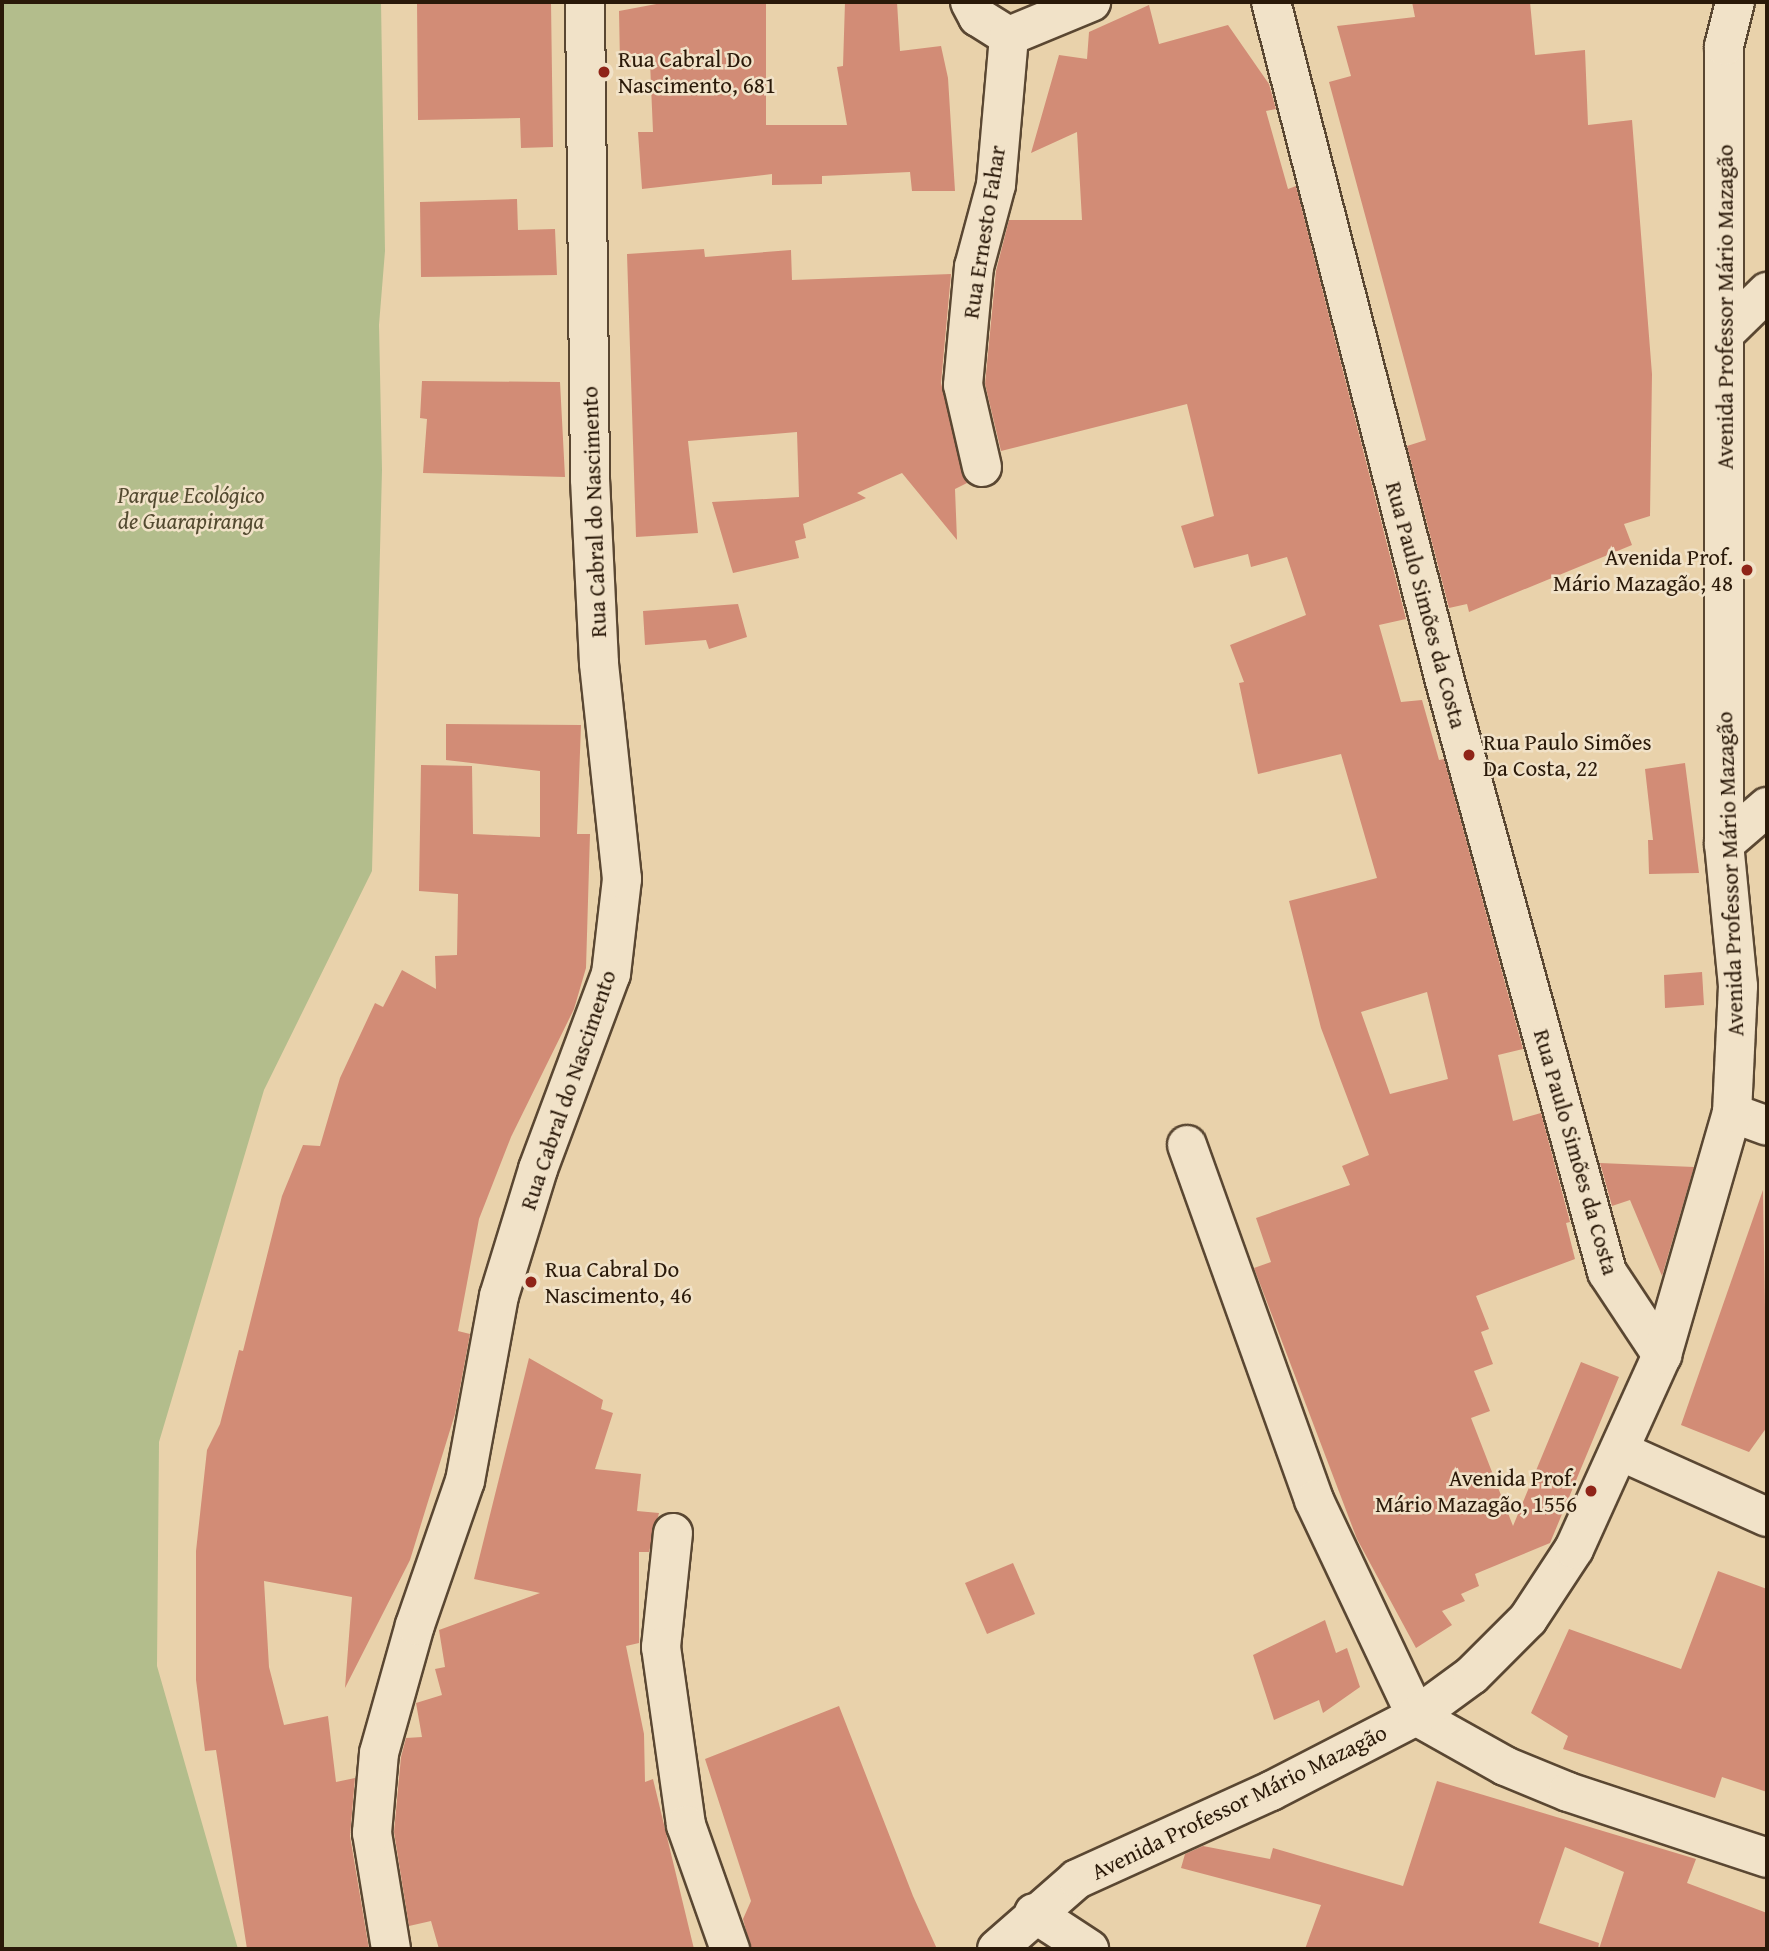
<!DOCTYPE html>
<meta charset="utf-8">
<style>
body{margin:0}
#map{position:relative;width:1769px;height:1951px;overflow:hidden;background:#e9d2ab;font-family:"Gentium Book Plus",serif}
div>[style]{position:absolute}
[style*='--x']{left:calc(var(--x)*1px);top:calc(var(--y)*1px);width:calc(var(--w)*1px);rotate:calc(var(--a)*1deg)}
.green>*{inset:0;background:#b3bd8c}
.building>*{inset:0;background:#d28c76}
.roads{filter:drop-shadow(2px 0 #5a4732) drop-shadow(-2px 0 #5a4732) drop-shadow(0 2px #5a4732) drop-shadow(0 -2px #5a4732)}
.street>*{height:38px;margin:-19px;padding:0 19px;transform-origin:19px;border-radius:19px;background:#f1e2c8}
.secondary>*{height:38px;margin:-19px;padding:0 19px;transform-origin:19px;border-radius:19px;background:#f1e2c8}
.dots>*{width:19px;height:19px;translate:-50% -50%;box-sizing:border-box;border:4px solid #f1e2c8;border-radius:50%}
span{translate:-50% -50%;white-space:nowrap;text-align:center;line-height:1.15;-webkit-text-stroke:5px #f1e2c8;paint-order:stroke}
.poi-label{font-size:23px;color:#2a1909}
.left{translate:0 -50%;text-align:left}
.right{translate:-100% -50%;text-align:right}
.street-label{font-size:23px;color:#2a1909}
.park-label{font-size:23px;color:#534a30;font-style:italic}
.frame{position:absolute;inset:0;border:4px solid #2a1909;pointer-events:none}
</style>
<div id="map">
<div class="green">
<div style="clip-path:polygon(2px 2px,381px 2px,385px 251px,379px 325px,382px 470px,372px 871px,264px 1090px,159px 1442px,157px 1666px,238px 1949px,2px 1949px)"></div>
</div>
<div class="building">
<div style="clip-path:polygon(417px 2px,551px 2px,553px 147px,521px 148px,520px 118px,418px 120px)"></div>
<div style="clip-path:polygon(667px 2px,766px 2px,766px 125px,847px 125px,837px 67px,843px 66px,845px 2px,897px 2px,900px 51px,941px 46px,948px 78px,955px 191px,912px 191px,910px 172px,822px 176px,822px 184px,772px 185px,772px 174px,642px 189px,638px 132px,653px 132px,650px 62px,620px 63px,619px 11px)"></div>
<div style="clip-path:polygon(1412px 2px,1530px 2px,1535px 55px,1585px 50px,1588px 125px,1632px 120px,1652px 374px,1650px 516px,1624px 524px,1632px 545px,1469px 612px,1467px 604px,1449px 608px,1407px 446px,1426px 440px,1329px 82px,1351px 76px,1337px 26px,1415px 17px)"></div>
<div style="clip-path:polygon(evenodd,1149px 5px,1159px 44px,1228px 25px,1269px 84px,1276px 109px,1266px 111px,1288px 189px,1296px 186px,1406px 619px,1379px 625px,1401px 702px,1422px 700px,1439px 760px,1444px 759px,1523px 1049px,1498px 1055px,1513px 1121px,1541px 1113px,1570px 1222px,1566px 1223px,1575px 1259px,1476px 1296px,1489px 1329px,1481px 1332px,1493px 1364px,1474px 1371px,1490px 1411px,1471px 1418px,1513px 1526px,1581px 1362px,1619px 1377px,1550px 1543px,1475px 1574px,1479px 1586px,1461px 1594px,1465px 1601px,1442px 1611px,1452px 1625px,1416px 1648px,1357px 1539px,1254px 1268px,1271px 1262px,1256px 1218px,1350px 1185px,1342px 1166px,1369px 1155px,1321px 1028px,1289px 901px,1377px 878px,1341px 754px,1258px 774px,1239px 683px,1244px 682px,1230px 645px,1306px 615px,1287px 557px,1251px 567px,1248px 554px,1194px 568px,1181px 526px,1214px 516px,1187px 404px,1001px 451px,985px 384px,996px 271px,1009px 220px,1082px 220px,1077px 132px,1031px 153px,1059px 55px,1087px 59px,1089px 32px,1149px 5px,1427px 992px,1448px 1079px,1390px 1094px,1361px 1012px,1427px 992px)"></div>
<div style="clip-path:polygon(517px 199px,518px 230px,555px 229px,557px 275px,421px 277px,420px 202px)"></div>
<div style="clip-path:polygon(704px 249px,705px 257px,791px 250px,792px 280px,951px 274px,941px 383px,967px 483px,955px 489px,957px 540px,902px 473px,857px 493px,866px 498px,803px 524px,806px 538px,795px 541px,799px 558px,733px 573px,712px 502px,799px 497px,797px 432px,688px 441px,698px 533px,636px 537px,627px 254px)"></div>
<div style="clip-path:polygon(422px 381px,560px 382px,565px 477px,423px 473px,427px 419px,420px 418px)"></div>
<div style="clip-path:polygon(738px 604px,747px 637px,709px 649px,706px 640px,645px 645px,643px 611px)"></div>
<div style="clip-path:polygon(446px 724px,581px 725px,577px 834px,590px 834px,586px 968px,574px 1009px,511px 1137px,479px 1219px,458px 1331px,470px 1334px,455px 1414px,410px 1560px,345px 1688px,352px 1597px,264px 1581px,269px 1667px,284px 1725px,328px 1716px,336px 1782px,355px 1778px,350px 1836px,369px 1949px,247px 1949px,216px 1750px,205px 1751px,196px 1680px,196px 1551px,207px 1450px,220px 1424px,239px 1350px,243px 1351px,282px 1196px,303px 1145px,320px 1146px,340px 1078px,375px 1003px,383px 1007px,402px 970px,436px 989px,435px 956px,457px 955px,458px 894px,419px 891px,421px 765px,472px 766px,473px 834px,540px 837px,540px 771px,446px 760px)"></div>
<div style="clip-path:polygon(1685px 763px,1699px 873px,1649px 874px,1648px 840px,1653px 840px,1645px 769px)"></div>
<div style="clip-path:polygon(1702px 972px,1704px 1005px,1665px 1008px,1664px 975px)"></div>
<div style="clip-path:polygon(1600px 1163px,1694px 1167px,1662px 1276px,1630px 1200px,1612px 1206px)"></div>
<div style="clip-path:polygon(1763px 1190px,1767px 1427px,1749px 1452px,1681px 1425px)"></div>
<div style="clip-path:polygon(529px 1358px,603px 1400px,601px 1409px,613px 1413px,595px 1469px,641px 1474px,637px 1511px,659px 1513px,649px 1552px,639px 1552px,639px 1643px,626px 1646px,644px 1734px,645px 1782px,653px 1779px,694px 1949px,439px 1949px,431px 1921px,409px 1926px,394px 1832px,401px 1757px,406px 1738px,422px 1737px,416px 1703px,442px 1695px,435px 1669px,445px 1667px,439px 1630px,540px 1593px,474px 1579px)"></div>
<div style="clip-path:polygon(1013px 1563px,1035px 1614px,987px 1634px,965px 1583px)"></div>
<div style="clip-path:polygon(1718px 1571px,1767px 1589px,1767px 1792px,1722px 1777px,1715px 1798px,1563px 1749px,1568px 1736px,1531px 1713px,1569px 1629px,1681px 1669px)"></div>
<div style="clip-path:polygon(1325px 1620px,1336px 1653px,1347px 1648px,1360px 1687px,1323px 1713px,1319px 1700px,1274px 1720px,1253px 1655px)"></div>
<div style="clip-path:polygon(839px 1706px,913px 1896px,937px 1949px,751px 1949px,743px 1919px,751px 1901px,705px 1759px)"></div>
<div style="clip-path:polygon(1437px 1781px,1696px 1859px,1687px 1883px,1767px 1913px,1767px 1949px,1599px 1949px,1624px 1872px,1565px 1847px,1539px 1923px,1599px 1943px,1598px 1949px,1305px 1949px,1321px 1905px,1181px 1868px,1185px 1854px,1203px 1846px,1270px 1859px,1273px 1848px,1403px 1886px)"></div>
</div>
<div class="roads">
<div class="street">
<div style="--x:970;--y:2;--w:17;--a:62"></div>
<div style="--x:978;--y:17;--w:36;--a:32"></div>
<div style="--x:1271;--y:2;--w:705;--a:75.63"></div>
<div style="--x:1446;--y:685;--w:609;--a:74.66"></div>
<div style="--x:1607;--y:1272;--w:100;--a:56.5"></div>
<div style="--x:1009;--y:36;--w:89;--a:-22.5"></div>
<div style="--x:1725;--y:333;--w:59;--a:-44.3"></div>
<div style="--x:982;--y:467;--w:84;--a:-103"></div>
<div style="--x:963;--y:385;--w:119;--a:-84.7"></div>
<div style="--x:974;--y:267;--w:85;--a:-75"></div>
<div style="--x:996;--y:185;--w:150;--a:-85"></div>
<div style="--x:1724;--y:844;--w:57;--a:-40.7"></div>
<div style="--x:1732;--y:1113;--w:37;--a:20"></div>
<div style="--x:1187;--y:1145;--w:377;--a:70.3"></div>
<div style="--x:1314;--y:1500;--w:239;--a:64.7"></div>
<div style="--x:1416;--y:1716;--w:102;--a:29.3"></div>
<div style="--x:1505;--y:1766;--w:68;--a:22.4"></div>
<div style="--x:1568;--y:1792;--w:210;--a:18.3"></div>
<div style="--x:1620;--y:1451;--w:161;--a:24.2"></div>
<div style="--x:673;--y:1533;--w:115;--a:96"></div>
<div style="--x:661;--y:1647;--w:180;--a:82"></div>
<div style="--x:686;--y:1825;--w:132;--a:70.5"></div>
<div style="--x:1034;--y:1913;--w:66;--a:33.2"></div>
<div style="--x:391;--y:1949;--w:118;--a:-99.3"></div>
<div style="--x:372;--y:1833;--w:80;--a:-85"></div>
<div style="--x:379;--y:1753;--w:133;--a:-74.3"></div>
<div style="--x:415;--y:1625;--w:152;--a:-70.9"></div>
<div style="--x:465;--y:1481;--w:188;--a:-79.6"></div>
<div style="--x:499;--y:1296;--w:133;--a:-72.9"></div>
<div style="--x:538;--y:1169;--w:208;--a:-69.5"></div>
<div style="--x:611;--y:974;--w:96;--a:-83.4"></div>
<div style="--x:622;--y:879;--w:217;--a:-96.1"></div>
<div style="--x:599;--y:663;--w:184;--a:-92.8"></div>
<div style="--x:590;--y:479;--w:477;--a:-90.6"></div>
</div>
<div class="secondary">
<div style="--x:997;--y:1949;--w:106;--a:-41.2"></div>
<div style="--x:1077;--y:1879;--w:213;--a:-24.4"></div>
<div style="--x:1271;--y:1791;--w:163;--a:-27.3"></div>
<div style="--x:1416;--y:1716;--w:69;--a:-36.2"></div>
<div style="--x:1472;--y:1675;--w:79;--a:-45"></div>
<div style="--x:1528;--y:1619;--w:84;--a:-56.7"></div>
<div style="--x:1574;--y:1549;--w:213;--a:-65.6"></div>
<div style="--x:1662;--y:1355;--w:252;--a:-73.9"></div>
<div style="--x:1732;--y:1113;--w:127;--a:-87.3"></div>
<div style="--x:1738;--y:986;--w:143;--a:-95.6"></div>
<div style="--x:1724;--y:844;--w:798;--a:-90"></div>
<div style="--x:1724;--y:46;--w:45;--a:-76"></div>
</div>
</div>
<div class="dots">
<div style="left:604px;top:72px;background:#8f2418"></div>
<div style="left:1747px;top:570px;background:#8f2418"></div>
<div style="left:1469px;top:755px;background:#8f2418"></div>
<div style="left:531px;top:1282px;background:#8f2418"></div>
<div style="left:1591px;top:1491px;background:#8f2418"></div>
</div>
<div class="poi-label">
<span class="left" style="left:618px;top:72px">Rua Cabral Do<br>Nascimento, 681</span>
<span class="right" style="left:1733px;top:570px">Avenida Prof.<br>Mário Mazagão, 48</span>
<span class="left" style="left:1483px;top:755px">Rua Paulo Simões<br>Da Costa, 22</span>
<span class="left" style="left:545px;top:1282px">Rua Cabral Do<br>Nascimento, 46</span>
<span class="right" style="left:1577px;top:1491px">Avenida Prof.<br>Mário Mazagão, 1556</span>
</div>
<div class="street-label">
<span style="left:984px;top:232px;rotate:-81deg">Rua Ernesto Fahar</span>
<span style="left:1725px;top:307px;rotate:-90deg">Avenida Professor Mário Mazagão</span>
<span style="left:594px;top:512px;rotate:-92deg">Rua Cabral do Nascimento</span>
<span style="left:1426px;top:605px;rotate:75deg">Rua Paulo Simões da Costa</span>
<span style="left:1730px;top:874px;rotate:-92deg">Avenida Professor Mário Mazagão</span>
<span style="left:568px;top:1090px;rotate:-71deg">Rua Cabral do Nascimento</span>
<span style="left:1576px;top:1152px;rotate:74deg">Rua Paulo Simões da Costa</span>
<span style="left:1239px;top:1802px;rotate:-26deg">Avenida Professor Mário Mazagão</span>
</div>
<div class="park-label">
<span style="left:191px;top:508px">Parque Ecológico<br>de Guarapiranga</span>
</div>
<div class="frame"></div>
</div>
